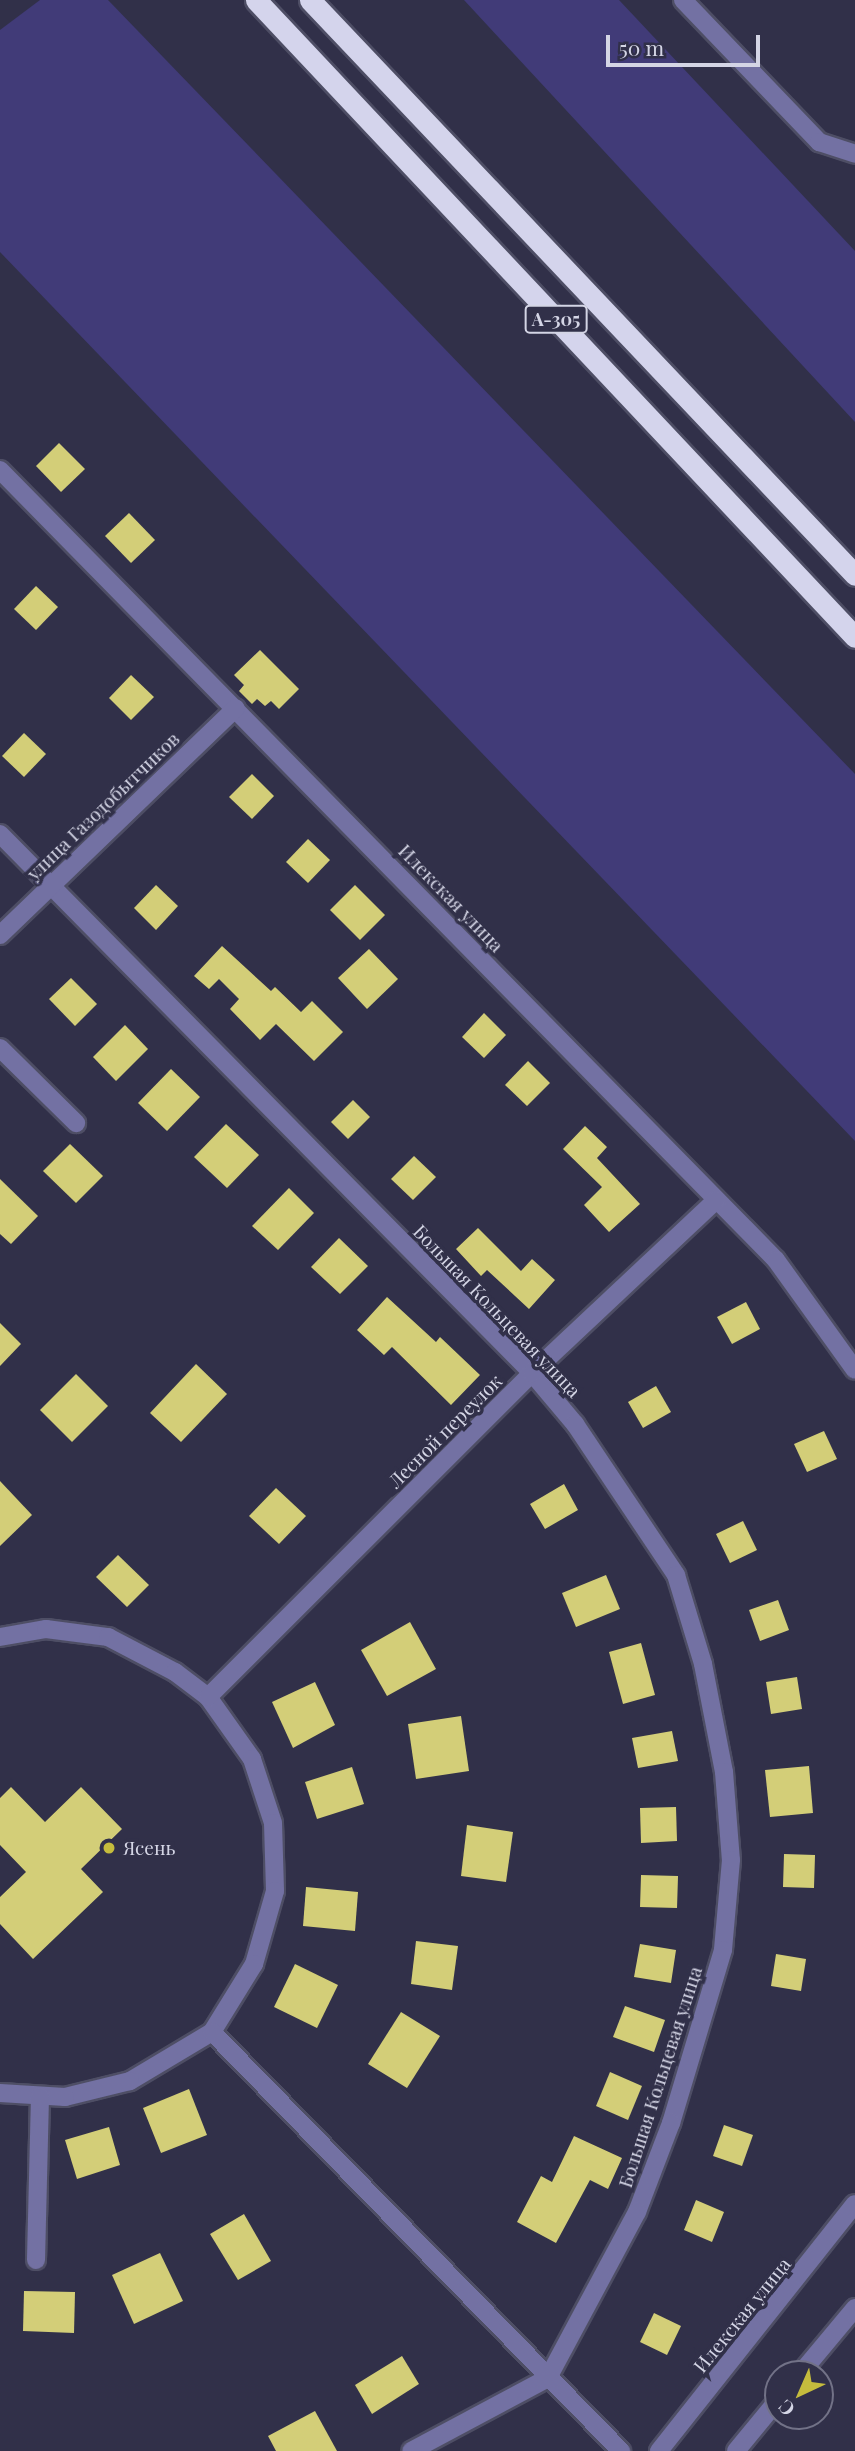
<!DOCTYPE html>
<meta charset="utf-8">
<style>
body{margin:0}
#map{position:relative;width:855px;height:2451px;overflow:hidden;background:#313049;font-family:"Playfair Display",serif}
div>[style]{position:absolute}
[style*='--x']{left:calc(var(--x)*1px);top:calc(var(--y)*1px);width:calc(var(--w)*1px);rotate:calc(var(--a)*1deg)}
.green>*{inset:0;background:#413b78}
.building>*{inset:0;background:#d3ce78}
.roads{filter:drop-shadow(2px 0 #4e4e65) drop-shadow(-2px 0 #4e4e65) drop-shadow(0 2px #4e4e65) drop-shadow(0 -2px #4e4e65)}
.minor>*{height:18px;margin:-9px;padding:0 9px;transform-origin:9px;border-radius:9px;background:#7371a3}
.highway>*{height:21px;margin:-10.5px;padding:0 10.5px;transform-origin:10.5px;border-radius:10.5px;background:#d4d4ec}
.dots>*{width:19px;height:19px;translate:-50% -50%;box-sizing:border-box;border:4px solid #313049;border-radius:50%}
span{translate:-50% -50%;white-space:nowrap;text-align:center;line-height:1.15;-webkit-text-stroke:7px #313049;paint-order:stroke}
.shield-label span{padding:2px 5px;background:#313049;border:2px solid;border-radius:5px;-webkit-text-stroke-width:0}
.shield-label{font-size:18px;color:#d4d5e5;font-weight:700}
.street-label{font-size:19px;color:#d4d5e5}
.poi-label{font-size:19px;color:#d4d5e5}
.left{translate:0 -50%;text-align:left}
.north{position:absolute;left:764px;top:2360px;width:70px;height:70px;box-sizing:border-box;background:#313049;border:2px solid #727287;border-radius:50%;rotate:224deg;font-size:19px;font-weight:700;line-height:28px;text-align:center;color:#d4d5e5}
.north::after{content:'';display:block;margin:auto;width:24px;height:32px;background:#c5bc3d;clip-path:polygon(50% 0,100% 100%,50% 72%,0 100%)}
.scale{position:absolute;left:606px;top:35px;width:154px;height:32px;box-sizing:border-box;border:4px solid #d4d5e5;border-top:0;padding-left:9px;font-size:21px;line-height:24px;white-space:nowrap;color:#d4d5e5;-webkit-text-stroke:5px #313049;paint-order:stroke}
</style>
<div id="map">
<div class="green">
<div style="clip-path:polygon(40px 0,108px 0,855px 774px,855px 1141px,0 252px,0 30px)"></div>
<div style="clip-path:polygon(464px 0,619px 0,855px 251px,855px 422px)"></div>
</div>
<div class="building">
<div style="clip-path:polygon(59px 443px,85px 469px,61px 492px,36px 466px)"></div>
<div style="clip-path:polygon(129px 513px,155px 540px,131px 563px,105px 536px)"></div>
<div style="clip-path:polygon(36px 586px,58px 607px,36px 630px,14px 609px)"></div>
<div style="clip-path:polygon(260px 650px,299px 689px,279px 709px,271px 701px,265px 706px,257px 699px,252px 704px,239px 691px,244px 685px,234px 675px)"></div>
<div style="clip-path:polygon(131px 675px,154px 697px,131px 720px,109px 698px)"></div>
<div style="clip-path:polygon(24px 733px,46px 754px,24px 777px,2px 756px)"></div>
<div style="clip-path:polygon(252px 774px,274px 796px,252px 819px,229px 797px)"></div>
<div style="clip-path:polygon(308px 839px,330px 860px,308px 883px,286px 862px)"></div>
<div style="clip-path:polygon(156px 885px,178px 906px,156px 930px,134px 908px)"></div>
<div style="clip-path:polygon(355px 885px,385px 915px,360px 940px,330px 910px)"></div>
<div style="clip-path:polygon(222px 946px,271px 991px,275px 987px,301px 1012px,312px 1001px,343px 1032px,314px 1061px,276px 1024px,260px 1040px,230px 1009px,239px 999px,219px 979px,209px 989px,194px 976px)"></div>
<div style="clip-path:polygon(369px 949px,398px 979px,367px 1009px,338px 978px)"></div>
<div style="clip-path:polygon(71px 978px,97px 1004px,75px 1026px,49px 999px)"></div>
<div style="clip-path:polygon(484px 1013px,506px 1035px,484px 1058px,462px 1037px)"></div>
<div style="clip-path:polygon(125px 1025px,148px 1049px,116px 1081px,93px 1057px)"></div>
<div style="clip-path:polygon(528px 1061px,550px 1083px,527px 1106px,505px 1085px)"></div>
<div style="clip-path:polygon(171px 1069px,200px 1097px,167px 1131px,138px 1103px)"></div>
<div style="clip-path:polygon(353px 1100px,370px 1117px,348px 1139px,331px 1122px)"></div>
<div style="clip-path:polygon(226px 1124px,259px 1155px,227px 1188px,194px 1157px)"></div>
<div style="clip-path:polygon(585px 1126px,607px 1147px,597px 1158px,640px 1204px,609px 1232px,584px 1205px,602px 1187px,563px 1149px)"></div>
<div style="clip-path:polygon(70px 1144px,103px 1176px,76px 1203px,43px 1171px)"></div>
<div style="clip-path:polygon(414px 1156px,436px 1177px,413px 1200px,391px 1179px)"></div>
<div style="clip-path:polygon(0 1179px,38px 1216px,11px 1244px,0 1234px)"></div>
<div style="clip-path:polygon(289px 1188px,314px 1213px,278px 1250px,252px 1226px)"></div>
<div style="clip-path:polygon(478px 1228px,521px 1271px,532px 1259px,555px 1280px,529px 1309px,487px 1270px,481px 1276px,456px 1249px)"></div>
<div style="clip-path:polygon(339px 1238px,368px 1266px,340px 1294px,311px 1267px)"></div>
<div style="clip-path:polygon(387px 1297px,436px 1342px,440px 1337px,480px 1375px,451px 1405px,392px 1347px,384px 1355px,357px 1330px)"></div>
<div style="clip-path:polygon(746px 1302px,760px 1329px,732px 1344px,717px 1317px)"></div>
<div style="clip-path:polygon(0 1323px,21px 1344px,0 1366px)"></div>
<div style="clip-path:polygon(196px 1364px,227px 1394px,181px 1442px,150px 1413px)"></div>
<div style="clip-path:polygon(76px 1374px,108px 1406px,72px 1442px,40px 1410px)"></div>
<div style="clip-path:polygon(656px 1386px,671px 1412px,643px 1428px,628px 1402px)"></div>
<div style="clip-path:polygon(824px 1431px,837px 1459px,807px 1472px,794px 1444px)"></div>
<div style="clip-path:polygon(0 1481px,32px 1515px,0 1546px)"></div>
<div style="clip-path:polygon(564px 1484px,578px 1510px,545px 1529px,530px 1504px)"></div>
<div style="clip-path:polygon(276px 1488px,306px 1516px,279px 1544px,249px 1516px)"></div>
<div style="clip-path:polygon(743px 1521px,757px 1550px,730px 1563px,716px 1534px)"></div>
<div style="clip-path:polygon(118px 1555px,149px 1585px,127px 1607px,96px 1577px)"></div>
<div style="clip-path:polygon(606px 1575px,620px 1609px,576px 1627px,562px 1593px)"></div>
<div style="clip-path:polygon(778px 1600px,789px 1630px,760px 1641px,749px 1610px)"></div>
<div style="clip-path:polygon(410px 1622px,436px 1669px,387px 1696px,361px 1650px)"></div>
<div style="clip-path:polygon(641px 1643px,655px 1695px,623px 1704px,609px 1652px)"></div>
<div style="clip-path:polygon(797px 1677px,802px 1709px,771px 1714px,766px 1682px)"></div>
<div style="clip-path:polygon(315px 1682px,335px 1725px,293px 1748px,272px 1702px)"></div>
<div style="clip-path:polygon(461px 1716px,469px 1771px,416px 1779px,408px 1724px)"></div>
<div style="clip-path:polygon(672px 1731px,678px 1761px,638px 1768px,632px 1738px)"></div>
<div style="clip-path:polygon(809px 1766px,813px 1813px,770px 1817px,765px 1770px)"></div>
<div style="clip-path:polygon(352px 1767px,364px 1804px,317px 1819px,305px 1782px)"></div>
<div style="clip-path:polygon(11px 1787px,45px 1822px,81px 1787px,122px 1829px,81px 1869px,103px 1892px,33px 1959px,0 1924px,0 1897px,26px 1872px,0 1845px,0 1798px)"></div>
<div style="clip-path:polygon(676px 1807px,677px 1841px,641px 1843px,640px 1808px)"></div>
<div style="clip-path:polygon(467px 1825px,513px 1832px,506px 1882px,461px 1876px)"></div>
<div style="clip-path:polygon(784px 1854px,815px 1855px,814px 1888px,783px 1887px)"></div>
<div style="clip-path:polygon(641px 1875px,678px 1876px,677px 1908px,640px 1907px)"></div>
<div style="clip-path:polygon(306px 1887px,358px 1892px,355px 1931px,303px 1926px)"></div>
<div style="clip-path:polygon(416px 1941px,458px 1946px,452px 1990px,411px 1984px)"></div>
<div style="clip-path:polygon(640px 1944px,676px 1950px,671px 1983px,634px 1977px)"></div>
<div style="clip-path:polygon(776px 1954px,806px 1959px,801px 1991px,771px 1986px)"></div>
<div style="clip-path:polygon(295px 1964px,338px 1985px,317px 2028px,274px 2007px)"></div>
<div style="clip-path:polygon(625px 2006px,665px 2020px,654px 2052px,613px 2037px)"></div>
<div style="clip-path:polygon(401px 2012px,440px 2036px,407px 2088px,368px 2064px)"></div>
<div style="clip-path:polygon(610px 2072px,642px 2086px,628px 2120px,596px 2106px)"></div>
<div style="clip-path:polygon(189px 2089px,207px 2135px,161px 2153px,143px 2108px)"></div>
<div style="clip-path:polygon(724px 2125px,753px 2135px,742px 2166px,713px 2156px)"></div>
<div style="clip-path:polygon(109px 2127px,120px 2165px,77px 2179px,65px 2140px)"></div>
<div style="clip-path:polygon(574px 2136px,622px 2158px,608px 2189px,590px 2180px,556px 2243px,517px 2222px,541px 2176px,552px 2182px)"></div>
<div style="clip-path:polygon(696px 2200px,724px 2212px,712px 2242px,684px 2230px)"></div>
<div style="clip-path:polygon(244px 2214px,271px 2261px,238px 2280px,210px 2234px)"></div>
<div style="clip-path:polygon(160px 2253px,183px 2301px,134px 2324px,112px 2275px)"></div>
<div style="clip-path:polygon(24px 2291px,75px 2292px,74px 2333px,23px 2331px)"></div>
<div style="clip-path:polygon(654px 2313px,681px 2326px,667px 2355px,640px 2342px)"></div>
<div style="clip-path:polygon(402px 2356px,419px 2384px,372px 2414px,355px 2385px)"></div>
<div style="clip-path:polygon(315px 2411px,337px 2451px,276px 2451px,268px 2436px)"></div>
</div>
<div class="roads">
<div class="minor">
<div style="--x:683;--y:0;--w:197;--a:46.2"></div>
<div style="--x:819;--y:142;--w:38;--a:18"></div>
<div style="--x:0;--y:470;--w:1107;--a:45.51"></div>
<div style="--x:776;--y:1260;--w:135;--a:54.3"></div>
<div style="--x:0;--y:834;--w:757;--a:45.37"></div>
<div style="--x:532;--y:1373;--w:67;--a:49.9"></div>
<div style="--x:575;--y:1424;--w:182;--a:56.2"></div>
<div style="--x:676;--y:1575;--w:93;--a:73.1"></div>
<div style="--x:703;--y:1664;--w:110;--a:79"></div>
<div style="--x:724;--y:1772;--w:88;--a:85.5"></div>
<div style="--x:731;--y:1860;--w:90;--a:95.1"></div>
<div style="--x:723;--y:1950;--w:181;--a:106.7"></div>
<div style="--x:671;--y:2123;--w:95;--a:110.9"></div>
<div style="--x:637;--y:2212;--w:188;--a:118.2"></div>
<div style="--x:548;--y:2378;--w:155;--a:151.9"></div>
<div style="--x:0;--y:935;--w:327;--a:-43.9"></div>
<div style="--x:0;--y:1048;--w:107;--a:44.6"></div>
<div style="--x:0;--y:1637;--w:47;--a:-9.9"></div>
<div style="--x:46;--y:1629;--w:63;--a:7.4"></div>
<div style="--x:108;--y:1637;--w:76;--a:27.6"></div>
<div style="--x:175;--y:1672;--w:41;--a:37.1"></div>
<div style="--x:208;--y:1697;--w:76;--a:54.6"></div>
<div style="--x:252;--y:1759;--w:67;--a:71.8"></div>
<div style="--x:273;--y:1823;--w:68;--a:88.3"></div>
<div style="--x:275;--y:1891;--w:76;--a:106"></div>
<div style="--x:254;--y:1964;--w:80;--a:121.7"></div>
<div style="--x:212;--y:2032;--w:96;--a:149.1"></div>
<div style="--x:130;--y:2081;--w:67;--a:166.2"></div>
<div style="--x:65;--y:2097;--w:65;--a:-176.5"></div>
<div style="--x:208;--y:1697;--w:458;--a:-45"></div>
<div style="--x:532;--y:1373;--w:253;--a:-43.2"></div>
<div style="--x:212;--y:2032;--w:586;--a:45.69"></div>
<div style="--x:36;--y:2260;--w:164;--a:-88.6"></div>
<div style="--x:800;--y:2374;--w:86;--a:-50.2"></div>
<div style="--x:659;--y:2451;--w:315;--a:-51.6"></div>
<div style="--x:736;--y:2451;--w:66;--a:-50.5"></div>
</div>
<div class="highway">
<div style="--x:256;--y:0;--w:874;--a:46.76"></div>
<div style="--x:310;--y:0;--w:792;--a:46.53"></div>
</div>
</div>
<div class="dots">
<div style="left:109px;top:1848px;background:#c5bc3d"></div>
</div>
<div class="shield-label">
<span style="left:556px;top:319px">А-305</span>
</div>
<div class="street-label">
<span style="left:103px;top:806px;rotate:-44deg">улица Газодобытчиков</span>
<span style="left:451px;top:898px;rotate:46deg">Илекская улица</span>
<span style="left:497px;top:1311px;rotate:46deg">Большая Кольцевая улица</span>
<span style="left:445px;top:1431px;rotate:-45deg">Лесной переулок</span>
<span style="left:660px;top:2077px;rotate:-72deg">Большая Кольцевая улица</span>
<span style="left:742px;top:2315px;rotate:-51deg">Илекская улица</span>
</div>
<div class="poi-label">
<span class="left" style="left:123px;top:1848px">Ясень</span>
</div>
<div class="north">С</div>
<div class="scale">50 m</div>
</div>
